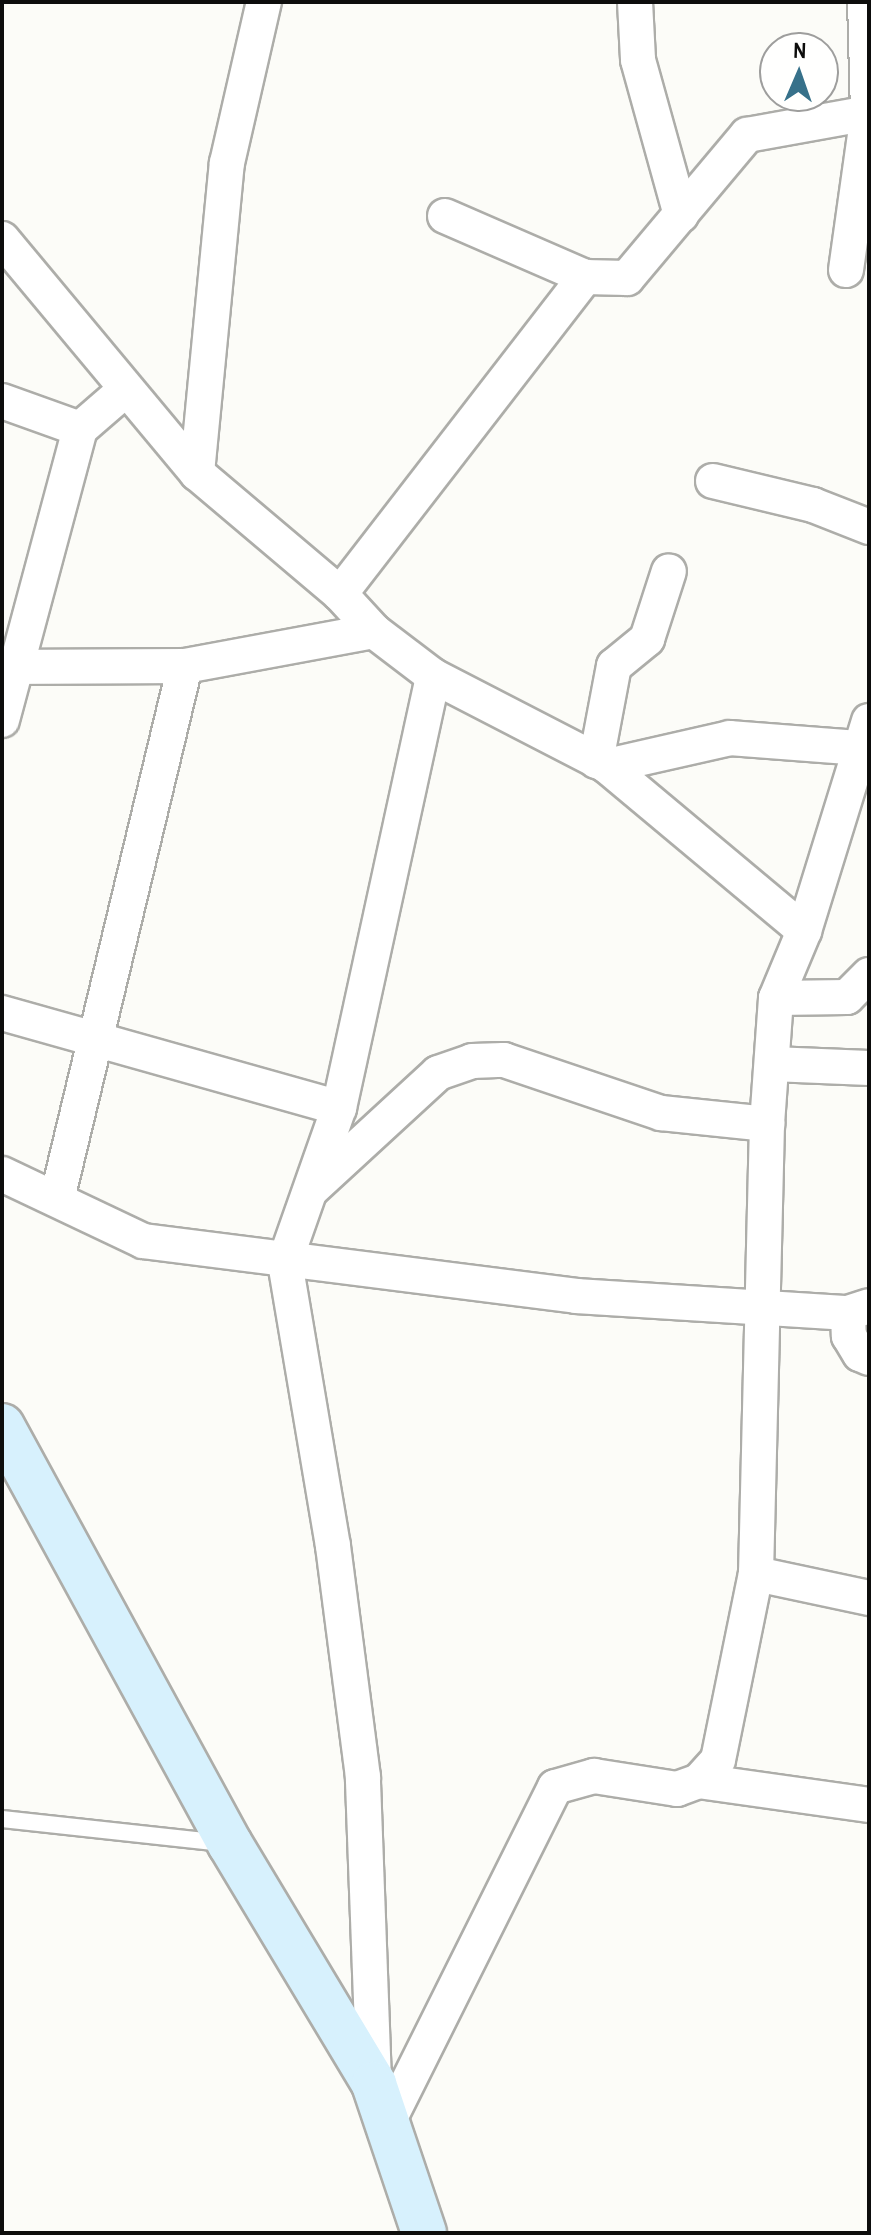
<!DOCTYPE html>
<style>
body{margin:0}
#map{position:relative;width:871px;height:2235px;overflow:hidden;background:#fcfcf8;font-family:"Archivo Narrow",sans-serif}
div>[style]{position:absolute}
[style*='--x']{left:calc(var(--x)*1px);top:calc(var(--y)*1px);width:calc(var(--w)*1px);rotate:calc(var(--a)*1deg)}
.roads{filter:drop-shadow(2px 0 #adada9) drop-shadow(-2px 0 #adada9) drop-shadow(0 2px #adada9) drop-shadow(0 -2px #adada9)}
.lane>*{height:16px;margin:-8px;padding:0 8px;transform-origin:8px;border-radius:8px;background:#fff}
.street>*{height:34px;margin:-17px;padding:0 17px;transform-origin:17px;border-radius:17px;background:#fff}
.secondary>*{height:44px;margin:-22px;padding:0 22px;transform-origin:22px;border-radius:22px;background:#d7f1fd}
span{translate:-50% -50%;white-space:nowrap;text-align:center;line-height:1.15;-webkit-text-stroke:6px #fffffe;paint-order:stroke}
.frame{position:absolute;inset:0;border:4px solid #0d0d0c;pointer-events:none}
.north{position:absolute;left:759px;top:32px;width:80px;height:80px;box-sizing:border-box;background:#fffffe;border:2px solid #9e9e9d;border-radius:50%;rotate:2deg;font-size:22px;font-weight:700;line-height:32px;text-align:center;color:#0d0d0c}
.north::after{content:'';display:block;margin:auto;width:28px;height:36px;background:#37718a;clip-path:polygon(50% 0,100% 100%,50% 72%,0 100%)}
</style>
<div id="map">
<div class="roads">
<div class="lane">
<div style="--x:2;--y:1819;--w:222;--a:6.2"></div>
</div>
<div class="street">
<div style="--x:635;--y:2;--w:58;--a:87"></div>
<div style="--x:638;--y:60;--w:161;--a:74.5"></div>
<div style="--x:445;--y:216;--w:153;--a:23.5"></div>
<div style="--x:585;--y:277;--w:42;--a:1.4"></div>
<div style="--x:627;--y:278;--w:187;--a:-50"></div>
<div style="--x:747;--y:135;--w:124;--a:-10.2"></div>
<div style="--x:2;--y:239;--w:305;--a:50.2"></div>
<div style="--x:197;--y:473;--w:187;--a:40.2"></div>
<div style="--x:340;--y:594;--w:50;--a:47.4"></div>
<div style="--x:374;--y:631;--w:74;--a:37.3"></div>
<div style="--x:433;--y:676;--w:196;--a:27.3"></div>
<div style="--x:607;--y:766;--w:257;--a:39.9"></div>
<div style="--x:846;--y:270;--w:159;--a:-82"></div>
<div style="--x:868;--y:113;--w:111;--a:-91.5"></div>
<div style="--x:2;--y:401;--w:83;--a:19.7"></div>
<div style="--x:197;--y:473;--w:311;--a:-84.5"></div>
<div style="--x:227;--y:163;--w:165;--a:-77.1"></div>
<div style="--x:713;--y:481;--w:103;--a:13.5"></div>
<div style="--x:813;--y:505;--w:60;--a:21.4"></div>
<div style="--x:340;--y:594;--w:401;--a:-52.3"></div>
<div style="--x:2;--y:667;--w:183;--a:-0.3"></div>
<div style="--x:185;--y:666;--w:192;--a:-10.5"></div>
<div style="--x:2;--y:720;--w:301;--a:-75"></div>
<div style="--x:80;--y:429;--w:60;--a:-40.9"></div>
<div style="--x:596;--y:761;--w:97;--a:-79.3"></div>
<div style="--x:614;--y:666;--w:43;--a:-39.3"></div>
<div style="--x:647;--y:639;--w:71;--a:-72.1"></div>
<div style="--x:607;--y:766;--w:126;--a:-12.8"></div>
<div style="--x:730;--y:738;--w:131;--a:4.4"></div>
<div style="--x:776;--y:998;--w:71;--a:-0.8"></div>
<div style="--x:847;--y:997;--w:31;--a:-45"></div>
<div style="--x:2;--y:1013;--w:350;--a:15.7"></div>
<div style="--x:772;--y:1064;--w:97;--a:2.4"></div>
<div style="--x:2;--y:1174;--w:156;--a:25.4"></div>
<div style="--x:143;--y:1241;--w:436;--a:7.2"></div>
<div style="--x:576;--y:1296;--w:273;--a:3.6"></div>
<div style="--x:848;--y:1313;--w:22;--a:-18"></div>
<div style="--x:312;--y:1189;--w:171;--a:-42.6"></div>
<div style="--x:438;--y:1073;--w:36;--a:-19"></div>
<div style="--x:472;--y:1061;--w:32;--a:-2"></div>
<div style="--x:504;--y:1060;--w:166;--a:18.7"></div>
<div style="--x:661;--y:1113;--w:107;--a:5.9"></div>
<div style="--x:57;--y:1199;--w:548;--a:-76.5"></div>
<div style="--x:848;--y:1313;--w:23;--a:88"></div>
<div style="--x:849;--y:1336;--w:21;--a:59"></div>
<div style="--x:860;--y:1354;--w:10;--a:24"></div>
<div style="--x:756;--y:1574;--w:116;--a:12"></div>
<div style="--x:699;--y:1781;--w:172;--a:8"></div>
<div style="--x:374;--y:2082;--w:305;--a:-92.1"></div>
<div style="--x:363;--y:1777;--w:233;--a:-97.4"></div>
<div style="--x:333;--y:1546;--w:289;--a:-99.6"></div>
<div style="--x:285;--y:1261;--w:162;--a:-70.6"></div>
<div style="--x:339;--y:1108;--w:442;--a:-77.7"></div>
<div style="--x:389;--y:2120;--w:372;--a:-63.5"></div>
<div style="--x:555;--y:1787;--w:41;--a:-15.8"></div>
<div style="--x:594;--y:1776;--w:84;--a:8.9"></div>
<div style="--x:677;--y:1789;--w:23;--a:-20"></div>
<div style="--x:699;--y:1781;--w:28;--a:-48"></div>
<div style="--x:718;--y:1760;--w:190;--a:-78.5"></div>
<div style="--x:756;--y:1574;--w:450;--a:-88.6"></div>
<div style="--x:767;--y:1124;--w:126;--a:-85.9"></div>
<div style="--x:776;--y:998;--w:73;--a:-67.3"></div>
<div style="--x:804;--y:931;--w:220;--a:-72.8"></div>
</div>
<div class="secondary">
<div style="--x:2;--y:1426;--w:476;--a:61.4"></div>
<div style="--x:230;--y:1844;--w:280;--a:59"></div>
<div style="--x:374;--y:2084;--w:157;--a:71.4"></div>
</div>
</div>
<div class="frame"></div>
<div class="north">N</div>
</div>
